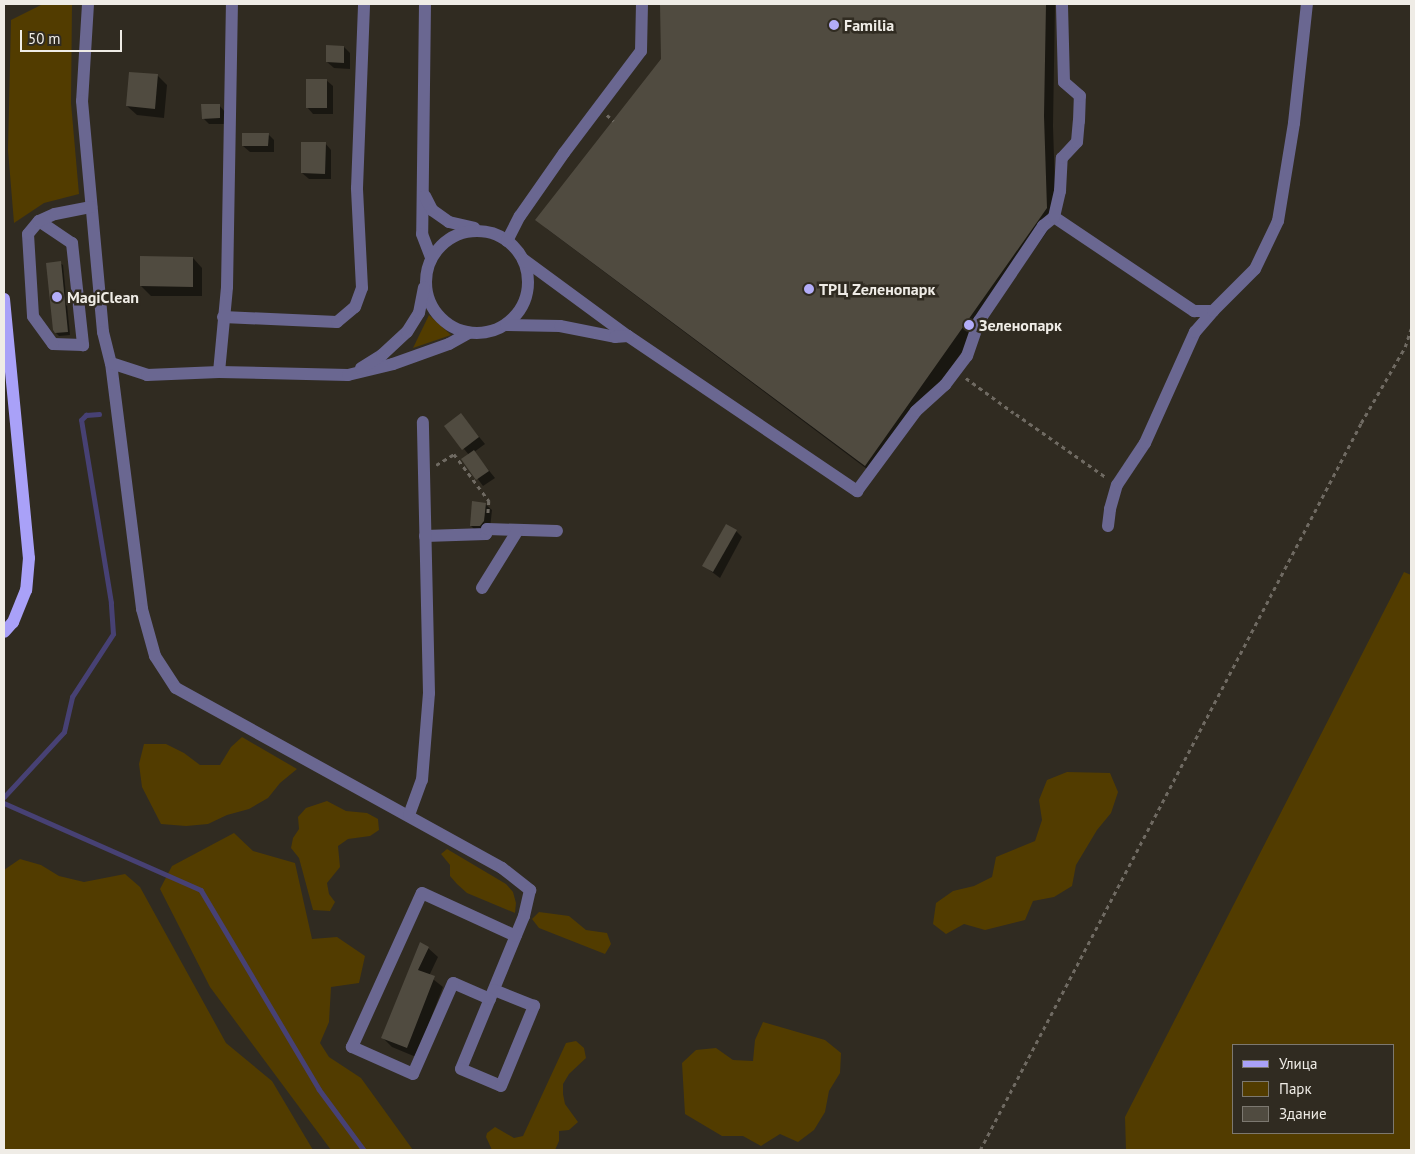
<!DOCTYPE html>
<meta charset="utf-8">
<style>
body{margin:0}
#map{position:relative;width:1415px;height:1154px;overflow:hidden;background:#302b21;font-family:"PT Sans",sans-serif}
div>[style]{position:absolute}
[style*='--x']{left:calc(var(--x)*1px);top:calc(var(--y)*1px);width:calc(var(--w)*1px);rotate:calc(var(--a)*1deg)}
.green>*{inset:0;background:#523c00}
.shadow>*{inset:0;background:#0007}
.stream>*{height:4.5px;margin:-2.25px;padding:0 2.25px;transform-origin:2.25px;border-radius:2.25px;background:#474174}
.building>*{inset:0;background:#504b40}
.path>*{height:2.5px;margin-top:-1.25px;transform-origin:0;background:repeating-linear-gradient(90deg,#6f6a62 0 4px,transparent 0 8px)}
.minor>*{height:12px;margin:-6px;padding:0 6px;transform-origin:6px;border-radius:6px;background:#6a6791}
.minor>.ring{margin:-6px;padding:0;box-sizing:content-box;background:none;border:12px solid #6a6791;border-radius:50%}
.major>*{height:12px;margin:-6px;padding:0 6px;transform-origin:6px;border-radius:6px;background:#a9a1f8}
.dots>*{width:14px;height:14px;translate:-50% -50%;box-sizing:border-box;border:2px solid #302b21;border-radius:50%}
span{translate:-50% -50%;white-space:nowrap;text-align:center;line-height:1.15;-webkit-text-stroke:5px #302b21;paint-order:stroke}
.poi-label{font-size:16px;color:#efece6;font-weight:700}
.left{translate:0 -50%;text-align:left}
.frame{position:absolute;inset:0;border:5px solid #efece6;pointer-events:none}
.legend{position:absolute;left:1232px;top:1044px;width:162px;height:90px;box-sizing:border-box;background:#302b21;border:1px solid #7c7870;margin:0;padding:6px 9px;list-style:none;font-size:15px;color:#efece6}
.legend li{display:flex;align-items:center;gap:10px;height:25px}
.legend b{width:25px;border:1px solid #7c7870}
.scale{position:absolute;left:20px;top:30px;width:102px;height:22px;box-sizing:border-box;border:2px solid #efece6;border-top:0;padding-left:6px;font-size:15px;line-height:18px;white-space:nowrap;color:#efece6;-webkit-text-stroke:4px #302b21;paint-order:stroke}
</style>
<div id="map">
<div class="green">
<div style="clip-path:polygon(43px 4px,72px 4px,71px 103px,79px 194px,44px 203px,14px 223px,8px 150px,11px 20px)"></div>
<div style="clip-path:polygon(429px 315px,451px 335px,413px 348px)"></div>
<div style="clip-path:polygon(evenodd,1404px 572px,1411px 575px,1411px 1150px,1126px 1150px,1125px 1117px,1404px 572px,1234px 1045px,1394px 1045px,1394px 1133px,1234px 1133px,1234px 1045px)"></div>
<div style="clip-path:polygon(242px 737px,297px 769px,280px 783px,268px 798px,249px 809px,227px 815px,208px 824px,186px 826px,161px 824px,142px 787px,139px 764px,144px 744px,166px 744px,184px 753px,200px 765px,220px 765px,231px 747px)"></div>
<div style="clip-path:polygon(1067px 772px,1110px 773px,1118px 792px,1111px 813px,1097px 830px,1076px 865px,1072px 886px,1054px 897px,1033px 901px,1025px 920px,985px 930px,964px 924px,946px 934px,933px 924px,936px 903px,953px 891px,974px 886px,992px 877px,996px 857px,1035px 841px,1042px 820px,1039px 800px,1047px 780px)"></div>
<div style="clip-path:polygon(327px 801px,346px 811px,367px 813px,378px 819px,379px 830px,370px 836px,348px 839px,338px 846px,340px 867px,327px 883px,329px 894px,335px 902px,330px 911px,313px 910px,299px 858px,291px 848px,293px 838px,299px 829px,298px 817px,306px 808px)"></div>
<div style="clip-path:polygon(234px 833px,253px 851px,295px 863px,312px 939px,337px 937px,365px 956px,359px 983px,331px 987px,329px 1022px,320px 1043px,329px 1057px,361px 1078px,413px 1150px,331px 1150px,210px 987px,160px 889px,172px 866px)"></div>
<div style="clip-path:polygon(447px 849px,506px 884px,513px 892px,516px 903px,515px 913px,467px 893px,457px 884px,450px 876px,450px 865px,441px 854px)"></div>
<div style="clip-path:polygon(20px 859px,41px 865px,59px 876px,84px 882px,125px 874px,140px 887px,226px 1043px,272px 1081px,313px 1150px,4px 1150px,4px 870px)"></div>
<div style="clip-path:polygon(539px 912px,569px 916px,586px 930px,607px 933px,611px 944px,605px 954px,539px 928px,532px 919px)"></div>
<div style="clip-path:polygon(763px 1022px,825px 1040px,841px 1053px,840px 1073px,829px 1091px,825px 1112px,814px 1130px,798px 1142px,780px 1134px,761px 1146px,743px 1136px,722px 1136px,685px 1114px,682px 1063px,696px 1050px,716px 1048px,733px 1060px,753px 1061px,755px 1040px)"></div>
<div style="clip-path:polygon(576px 1041px,584px 1048px,586px 1058px,569px 1074px,563px 1084px,563px 1094px,565px 1104px,578px 1122px,569px 1130px,559px 1131px,559px 1141px,555px 1150px,492px 1150px,486px 1137px,487px 1133px,495px 1127px,514px 1138px,523px 1136px,566px 1043px)"></div>
</div>
<div class="shadow">
<div style="clip-path:polygon(180px 4px,199px 4px,199px 5px)"></div>
<div style="clip-path:polygon(661px 4px,1055px 4px,1053px 126px,1056px 219px,875px 475px,547px 229px,537px 219px,662px 59px)"></div>
<div style="clip-path:polygon(344px 47px,350px 53px,350px 69px,334px 68px,327px 62px)"></div>
<div style="clip-path:polygon(157px 75px,167px 85px,164px 118px,137px 115px,127px 106px)"></div>
<div style="clip-path:polygon(326px 80px,333px 86px,333px 114px,313px 114px,307px 107px)"></div>
<div style="clip-path:polygon(219px 105px,225px 112px,226px 124px,209px 124px,203px 118px)"></div>
<div style="clip-path:polygon(268px 134px,274px 140px,274px 152px,250px 152px,243px 146px)"></div>
<div style="clip-path:polygon(325px 143px,331px 150px,331px 179px,309px 179px,302px 173px)"></div>
<div style="clip-path:polygon(193px 258px,202px 268px,202px 296px,151px 296px,141px 286px)"></div>
<div style="clip-path:polygon(60px 263px,63px 265px,70px 335px,59px 336px,56px 333px)"></div>
<div style="clip-path:polygon(461px 415px,485px 444px,474px 452px,495px 478px,483px 486px,463px 459px,469px 455px,445px 426px)"></div>
<div style="clip-path:polygon(485px 504px,492px 510px,490px 528px,477px 532px,471px 526px)"></div>
<div style="clip-path:polygon(736px 531px,742px 537px,720px 578px,704px 566px)"></div>
<div style="clip-path:polygon(428px 948px,438px 957px,429px 976px,443px 987px,416px 1057px,392px 1047px,382px 1037px)"></div>
</div>
<div class="stream">
<div style="--x:4;--y:797;--w:88;--a:-47.3"></div>
<div style="--x:64;--y:732;--w:36;--a:-77"></div>
<div style="--x:72;--y:697;--w:75;--a:-56.9"></div>
<div style="--x:113;--y:634;--w:31;--a:-94"></div>
<div style="--x:111;--y:603;--w:185;--a:-99.3"></div>
<div style="--x:81;--y:420;--w:7;--a:-45"></div>
<div style="--x:86;--y:415;--w:13;--a:-4"></div>
<div style="--x:4;--y:803;--w:215;--a:23.8"></div>
<div style="--x:201;--y:890;--w:231;--a:59.3"></div>
<div style="--x:319;--y:1089;--w:76;--a:53.6"></div>
</div>
<div class="building">
<div style="clip-path:polygon(660px 4px,1046px 4px,1044px 116px,1047px 208px,865px 466px,535px 220px,661px 59px)"></div>
<div style="clip-path:polygon(326px 45px,344px 46px,344px 63px,326px 62px)"></div>
<div style="clip-path:polygon(129px 72px,158px 74px,155px 109px,126px 106px)"></div>
<div style="clip-path:polygon(306px 79px,327px 79px,327px 108px,306px 108px)"></div>
<div style="clip-path:polygon(201px 104px,220px 104px,220px 118px,202px 119px)"></div>
<div style="clip-path:polygon(242px 133px,269px 133px,268px 146px,242px 146px)"></div>
<div style="clip-path:polygon(301px 142px,326px 142px,325px 174px,301px 173px)"></div>
<div style="clip-path:polygon(140px 256px,193px 257px,193px 287px,140px 286px)"></div>
<div style="clip-path:polygon(61px 261px,68px 332px,55px 333px,53px 330px,46px 263px)"></div>
<div style="clip-path:polygon(461px 413px,479px 437px,462px 450px,444px 426px)"></div>
<div style="clip-path:polygon(474px 450px,489px 471px,476px 480px,461px 459px)"></div>
<div style="clip-path:polygon(472px 501px,486px 503px,484px 521px,480px 526px,470px 526px)"></div>
<div style="clip-path:polygon(726px 524px,737px 530px,713px 572px,702px 566px)"></div>
<div style="clip-path:polygon(420px 942px,429px 947px,418px 970px,435px 976px,407px 1048px,381px 1038px)"></div>
</div>
<div class="path">
<div style="--x:607;--y:115;--w:9;--a:41"></div>
<div style="--x:966;--y:378;--w:59;--a:36.1"></div>
<div style="--x:1016;--y:414;--w:111;--a:35.1"></div>
<div style="--x:436;--y:465;--w:21;--a:-31"></div>
<div style="--x:454;--y:454;--w:59;--a:53.3"></div>
<div style="--x:489;--y:501;--w:15;--a:94"></div>
<div style="--x:980;--y:1150;--w:821;--a:-62.34"></div>
<div style="--x:1361;--y:423;--w:88;--a:-59.9"></div>
<div style="--x:1405;--y:347;--w:19;--a:-72"></div>
</div>
<div class="minor">
<div style="--x:88;--y:4;--w:97;--a:93.5"></div>
<div style="--x:82;--y:101;--w:232;--a:84.8"></div>
<div style="--x:103;--y:332;--w:32;--a:76"></div>
<div style="--x:111;--y:363;--w:248;--a:82.8"></div>
<div style="--x:142;--y:609;--w:49;--a:74.5"></div>
<div style="--x:155;--y:656;--w:38;--a:57"></div>
<div style="--x:176;--y:688;--w:372;--a:28.9"></div>
<div style="--x:502;--y:868;--w:36;--a:38"></div>
<div style="--x:530;--y:890;--w:27;--a:103"></div>
<div style="--x:524;--y:916;--w:165;--a:112.4"></div>
<div style="--x:461;--y:1069;--w:43;--a:23"></div>
<div style="--x:501;--y:1086;--w:87;--a:-67.6"></div>
<div style="--x:534;--y:1006;--w:43;--a:-158.2"></div>
<div style="--x:425;--y:4;--w:230;--a:90.7"></div>
<div style="--x:422;--y:234;--w:26;--a:69"></div>
<div style="--x:425;--y:196;--w:16;--a:63"></div>
<div style="--x:432;--y:210;--w:21;--a:35"></div>
<div style="--x:449;--y:222;--w:26;--a:13"></div>
<div style="--x:1054;--y:217;--w:169;--a:33.9"></div>
<div style="--x:1194;--y:311;--w:19;--a:0"></div>
<div style="--x:39;--y:221;--w:40;--a:34"></div>
<div style="--x:72;--y:243;--w:103;--a:83.8"></div>
<div style="--x:83;--y:345;--w:30;--a:-178"></div>
<div style="--x:53;--y:344;--w:34;--a:-126"></div>
<div style="--x:33;--y:316;--w:82;--a:-93.5"></div>
<div style="--x:28;--y:234;--w:17;--a:-50"></div>
<div style="--x:39;--y:221;--w:17;--a:-24"></div>
<div style="--x:55;--y:214;--w:37;--a:-11"></div>
<div class="ring" style="left:426px;top:231px;width:90px;height:90px"></div>
<div style="--x:507;--y:241;--w:28;--a:-63"></div>
<div style="--x:520;--y:216;--w:77;--a:-55.1"></div>
<div style="--x:564;--y:153;--w:128;--a:-53"></div>
<div style="--x:641;--y:51;--w:47;--a:-88.8"></div>
<div style="--x:523;--y:259;--w:130;--a:36.3"></div>
<div style="--x:628;--y:336;--w:277;--a:34.1"></div>
<div style="--x:857;--y:491;--w:99;--a:-53.6"></div>
<div style="--x:916;--y:411;--w:39;--a:-42"></div>
<div style="--x:945;--y:385;--w:36;--a:-53"></div>
<div style="--x:967;--y:356;--w:37;--a:-71"></div>
<div style="--x:979;--y:321;--w:115;--a:-56"></div>
<div style="--x:1043;--y:226;--w:14;--a:-39"></div>
<div style="--x:1054;--y:217;--w:27;--a:-77"></div>
<div style="--x:1060;--y:191;--w:33;--a:-87"></div>
<div style="--x:1062;--y:158;--w:22;--a:-47"></div>
<div style="--x:1077;--y:142;--w:21;--a:-85"></div>
<div style="--x:1079;--y:121;--w:25;--a:-88"></div>
<div style="--x:1080;--y:96;--w:21;--a:-139"></div>
<div style="--x:1064;--y:82;--w:78;--a:-91.5"></div>
<div style="--x:223;--y:317;--w:114;--a:2.5"></div>
<div style="--x:337;--y:322;--w:23;--a:-40"></div>
<div style="--x:355;--y:307;--w:20;--a:-70"></div>
<div style="--x:362;--y:288;--w:100;--a:-92.9"></div>
<div style="--x:357;--y:188;--w:184;--a:-87.8"></div>
<div style="--x:506;--y:325;--w:54;--a:1.1"></div>
<div style="--x:560;--y:326;--w:56;--a:11.3"></div>
<div style="--x:615;--y:337;--w:13;--a:-4"></div>
<div style="--x:111;--y:363;--w:38;--a:18"></div>
<div style="--x:147;--y:375;--w:72;--a:-2.4"></div>
<div style="--x:219;--y:372;--w:129;--a:1.3"></div>
<div style="--x:348;--y:375;--w:46;--a:-13.7"></div>
<div style="--x:393;--y:364;--w:59;--a:-19.7"></div>
<div style="--x:449;--y:344;--w:23;--a:-29"></div>
<div style="--x:361;--y:368;--w:25;--a:-32"></div>
<div style="--x:382;--y:355;--w:34;--a:-43"></div>
<div style="--x:407;--y:332;--w:22;--a:-58"></div>
<div style="--x:419;--y:313;--w:26;--a:-79"></div>
<div style="--x:219;--y:372;--w:85;--a:-84.6"></div>
<div style="--x:227;--y:287;--w:283;--a:-89"></div>
<div style="--x:1108;--y:526;--w:17;--a:-83"></div>
<div style="--x:1110;--y:509;--w:25;--a:-74"></div>
<div style="--x:1117;--y:485;--w:50;--a:-56.3"></div>
<div style="--x:1145;--y:443;--w:122;--a:-65.8"></div>
<div style="--x:1195;--y:332;--w:28;--a:-49"></div>
<div style="--x:1213;--y:311;--w:59;--a:-45"></div>
<div style="--x:1255;--y:269;--w:53;--a:-64.4"></div>
<div style="--x:1278;--y:221;--w:99;--a:-80.7"></div>
<div style="--x:1294;--y:123;--w:120;--a:-83.8"></div>
<div style="--x:425;--y:536;--w:61;--a:-1.9"></div>
<div style="--x:486;--y:534;--w:5;--a:-79"></div>
<div style="--x:487;--y:529;--w:70;--a:1.6"></div>
<div style="--x:482;--y:588;--w:68;--a:-58.2"></div>
<div style="--x:409;--y:815;--w:37;--a:-70"></div>
<div style="--x:422;--y:780;--w:87;--a:-85.4"></div>
<div style="--x:429;--y:693;--w:271;--a:-91.3"></div>
<div style="--x:490;--y:999;--w:40;--a:-156.6"></div>
<div style="--x:453;--y:983;--w:99;--a:113.7"></div>
<div style="--x:413;--y:1074;--w:67;--a:-156.1"></div>
<div style="--x:352;--y:1047;--w:169;--a:-65.6"></div>
<div style="--x:422;--y:893;--w:103;--a:24.6"></div>
</div>
<div class="major">
<div style="--x:4;--y:299;--w:260;--a:84.5"></div>
<div style="--x:29;--y:558;--w:32;--a:95"></div>
<div style="--x:26;--y:590;--w:35;--a:112"></div>
<div style="--x:13;--y:622;--w:13;--a:132"></div>
</div>
<div class="dots">
<div style="left:834px;top:25px;background:#b3adf9"></div>
<div style="left:809px;top:289px;background:#b3adf9"></div>
<div style="left:57px;top:297px;background:#b3adf9"></div>
<div style="left:969px;top:325px;background:#b3adf9"></div>
</div>
<div class="poi-label">
<span class="left" style="left:844px;top:25px">Familia</span>
<span class="left" style="left:819px;top:289px">ТРЦ Zеленопарк</span>
<span class="left" style="left:67px;top:297px">MagiClean</span>
<span class="left" style="left:979px;top:325px">Зеленопарк</span>
</div>
<div class="frame"></div>
<ul class="legend">
<li><b style="height:6px;background:#a9a1f8"></b>Улица</li>
<li><b style="height:14px;background:#523c00"></b>Парк</li>
<li><b style="height:14px;background:#504b40"></b>Здание</li>
</ul>
<div class="scale">50 m</div>
</div>
